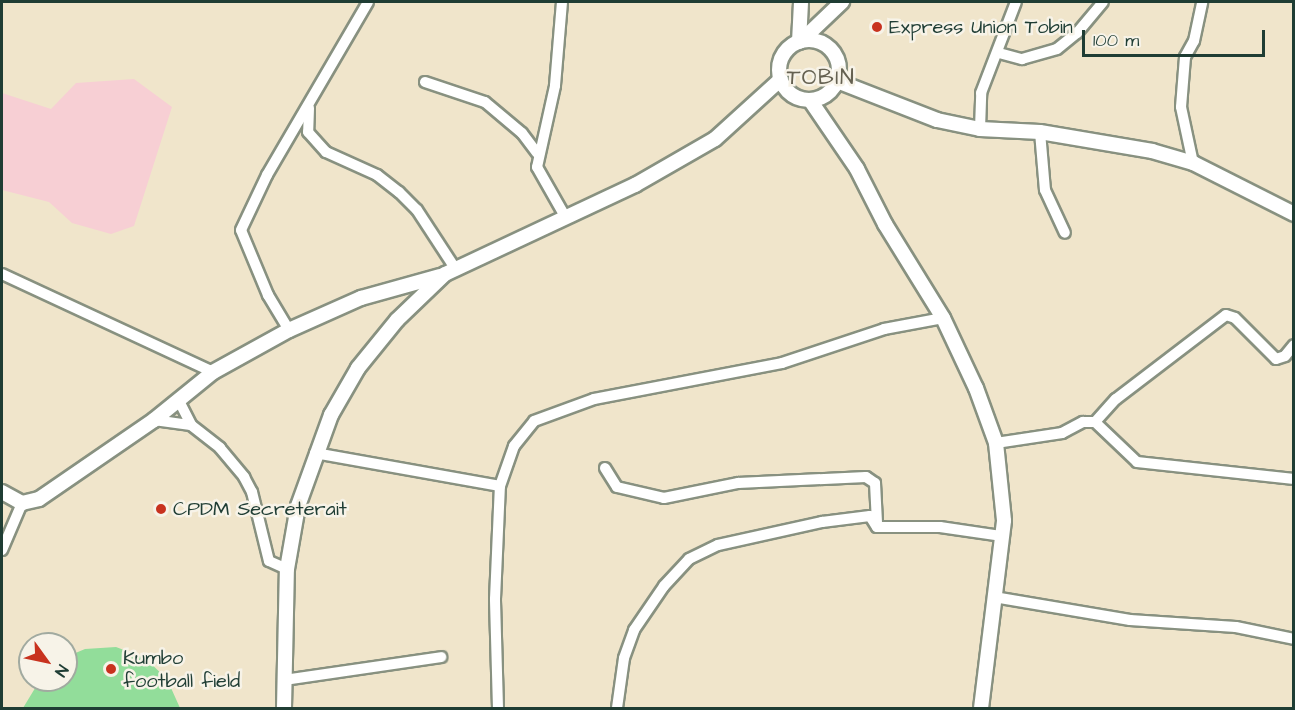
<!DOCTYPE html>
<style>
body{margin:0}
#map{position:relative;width:1295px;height:710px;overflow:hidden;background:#f0e5cb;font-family:"Architects Daughter",sans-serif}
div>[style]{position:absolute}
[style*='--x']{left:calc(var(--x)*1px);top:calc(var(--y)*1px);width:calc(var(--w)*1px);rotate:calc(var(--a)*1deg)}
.built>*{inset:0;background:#f7cfd4}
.green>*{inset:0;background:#92dd9a}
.roads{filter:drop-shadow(2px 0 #889180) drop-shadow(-2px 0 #889180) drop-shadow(0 2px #889180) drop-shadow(0 -2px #889180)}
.street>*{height:10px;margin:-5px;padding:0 5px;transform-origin:5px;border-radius:5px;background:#fff}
.secondary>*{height:14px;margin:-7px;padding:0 7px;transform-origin:7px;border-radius:7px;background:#fff}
.secondary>.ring{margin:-7px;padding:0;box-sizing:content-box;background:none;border:14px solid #fff;border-radius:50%}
.dots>*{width:16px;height:16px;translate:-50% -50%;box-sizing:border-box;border:3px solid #f7f3e8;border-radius:50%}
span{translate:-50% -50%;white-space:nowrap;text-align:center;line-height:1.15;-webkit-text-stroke:5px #f7f3e8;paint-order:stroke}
.poi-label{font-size:20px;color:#1f3d34}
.left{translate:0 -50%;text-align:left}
.quarter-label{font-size:22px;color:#656151;letter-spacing:1.5px}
.frame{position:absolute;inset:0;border:3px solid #1f3d34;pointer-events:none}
.north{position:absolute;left:18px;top:632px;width:60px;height:60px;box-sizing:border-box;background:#f7f3e8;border:2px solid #a1aaa0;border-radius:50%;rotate:123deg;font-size:16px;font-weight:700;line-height:24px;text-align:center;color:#1f3d34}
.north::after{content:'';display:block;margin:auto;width:21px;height:27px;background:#c8321e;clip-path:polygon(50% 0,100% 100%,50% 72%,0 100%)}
.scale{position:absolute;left:1082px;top:30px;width:183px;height:27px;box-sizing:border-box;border:3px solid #1f3d34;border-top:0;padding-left:8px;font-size:18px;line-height:21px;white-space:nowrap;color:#1f3d34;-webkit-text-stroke:4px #f7f3e8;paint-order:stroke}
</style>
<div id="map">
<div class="built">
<div style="clip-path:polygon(134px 79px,172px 107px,134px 226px,111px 234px,72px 223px,49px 202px,2px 190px,2px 93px,51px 109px,76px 83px)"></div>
</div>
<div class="green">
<div style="clip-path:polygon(116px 647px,145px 658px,167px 679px,180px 708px,23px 708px,40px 680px,66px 680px,66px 657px,85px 649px)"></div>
</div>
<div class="roads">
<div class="street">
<div style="--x:562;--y:2;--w:84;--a:94.8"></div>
<div style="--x:555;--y:86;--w:83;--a:102.5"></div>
<div style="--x:537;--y:167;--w:59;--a:60.4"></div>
<div style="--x:999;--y:53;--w:24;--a:15"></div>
<div style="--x:1022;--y:59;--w:36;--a:-16"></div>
<div style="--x:1057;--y:49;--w:26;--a:-39"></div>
<div style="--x:1077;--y:33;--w:40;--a:-50"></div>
<div style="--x:425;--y:82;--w:63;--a:18.4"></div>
<div style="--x:485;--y:102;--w:48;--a:40"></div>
<div style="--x:522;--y:133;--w:25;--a:53"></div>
<div style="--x:309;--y:108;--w:24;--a:92"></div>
<div style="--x:308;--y:132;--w:27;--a:48"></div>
<div style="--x:326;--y:152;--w:56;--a:24.3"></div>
<div style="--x:377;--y:175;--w:28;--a:38"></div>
<div style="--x:399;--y:192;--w:25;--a:45"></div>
<div style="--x:417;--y:210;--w:69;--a:56.8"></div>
<div style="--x:980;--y:129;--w:36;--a:-88"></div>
<div style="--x:981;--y:93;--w:97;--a:-69"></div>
<div style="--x:1040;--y:132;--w:58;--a:85.1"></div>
<div style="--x:1045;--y:190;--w:47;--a:65.1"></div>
<div style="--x:1193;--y:163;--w:57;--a:-102.1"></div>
<div style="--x:1181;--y:107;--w:50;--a:-85.4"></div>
<div style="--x:1185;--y:57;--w:18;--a:-61"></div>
<div style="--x:1194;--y:41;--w:40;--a:-78"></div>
<div style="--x:2;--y:274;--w:233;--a:24.9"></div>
<div style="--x:289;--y:330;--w:41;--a:-121"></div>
<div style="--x:268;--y:295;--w:70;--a:-112.6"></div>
<div style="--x:241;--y:230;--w:61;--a:-64.7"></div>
<div style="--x:267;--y:175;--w:200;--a:-59.7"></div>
<div style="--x:178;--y:399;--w:29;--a:63"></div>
<div style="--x:191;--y:425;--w:37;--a:38"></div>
<div style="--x:220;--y:448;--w:38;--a:50"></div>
<div style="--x:244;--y:477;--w:17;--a:62"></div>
<div style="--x:252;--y:492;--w:71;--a:76.2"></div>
<div style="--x:269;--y:561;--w:20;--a:24"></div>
<div style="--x:154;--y:420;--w:37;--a:8"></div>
<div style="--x:1095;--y:422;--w:31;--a:-48"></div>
<div style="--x:1116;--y:399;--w:138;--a:-37.4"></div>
<div style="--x:1226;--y:315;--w:9;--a:18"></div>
<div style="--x:1235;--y:318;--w:58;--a:45"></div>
<div style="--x:1276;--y:359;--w:9;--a:-18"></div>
<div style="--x:1285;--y:356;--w:14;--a:-51"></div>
<div style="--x:996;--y:443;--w:67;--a:-8.6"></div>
<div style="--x:1062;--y:433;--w:24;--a:-28"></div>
<div style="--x:1083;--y:422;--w:12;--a:0"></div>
<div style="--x:1095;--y:422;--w:58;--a:43.6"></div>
<div style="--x:1137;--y:462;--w:158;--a:6.2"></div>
<div style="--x:315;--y:453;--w:188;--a:10.1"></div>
<div style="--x:605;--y:468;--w:22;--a:58"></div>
<div style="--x:617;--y:487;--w:48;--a:13.2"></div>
<div style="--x:664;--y:498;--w:76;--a:-11.5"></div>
<div style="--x:738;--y:483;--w:128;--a:-2.7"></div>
<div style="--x:866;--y:477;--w:11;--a:34"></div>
<div style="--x:875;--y:483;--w:40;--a:87.1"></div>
<div style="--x:877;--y:527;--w:63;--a:0"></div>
<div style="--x:940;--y:527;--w:63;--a:8.3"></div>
<div style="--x:2;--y:550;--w:51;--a:-66.9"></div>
<div style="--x:994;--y:597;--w:138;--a:9.6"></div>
<div style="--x:1130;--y:620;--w:106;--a:3.8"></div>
<div style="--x:1236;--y:627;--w:59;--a:11.7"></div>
<div style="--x:284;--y:680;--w:159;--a:-8.3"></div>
<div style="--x:498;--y:708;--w:109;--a:-91.6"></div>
<div style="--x:495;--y:599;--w:113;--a:-87.5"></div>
<div style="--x:500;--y:486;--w:42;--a:-70.7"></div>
<div style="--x:514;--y:446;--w:32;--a:-51"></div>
<div style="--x:534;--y:421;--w:64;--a:-20.1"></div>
<div style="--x:594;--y:399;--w:191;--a:-10.8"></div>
<div style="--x:782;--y:363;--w:108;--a:-18.4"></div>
<div style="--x:884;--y:329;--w:60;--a:-10.6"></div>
<div style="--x:617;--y:708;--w:50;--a:-82"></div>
<div style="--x:624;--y:658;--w:30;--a:-70"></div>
<div style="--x:634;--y:630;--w:53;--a:-55.7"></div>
<div style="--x:664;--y:586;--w:37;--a:-47"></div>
<div style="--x:689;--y:559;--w:32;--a:-26"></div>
<div style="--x:718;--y:545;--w:107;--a:-12.5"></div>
<div style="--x:822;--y:522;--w:48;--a:-7.1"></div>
<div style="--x:870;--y:516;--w:13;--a:58"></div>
</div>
<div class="secondary">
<div class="ring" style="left:779px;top:40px;width:46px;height:46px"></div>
<div style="--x:801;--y:41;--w:57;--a:-43.6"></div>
<div style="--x:799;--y:42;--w:40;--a:-87.1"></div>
<div style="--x:837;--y:81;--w:107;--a:21.3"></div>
<div style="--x:937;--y:120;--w:44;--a:11.8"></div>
<div style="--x:980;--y:129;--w:60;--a:2.9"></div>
<div style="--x:1040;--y:132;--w:114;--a:9.6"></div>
<div style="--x:1152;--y:151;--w:43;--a:16.3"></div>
<div style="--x:1193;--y:163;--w:113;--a:26.8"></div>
<div style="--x:810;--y:100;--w:83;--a:55.7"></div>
<div style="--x:857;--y:169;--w:62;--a:63"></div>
<div style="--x:885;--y:224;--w:110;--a:58.3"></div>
<div style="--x:943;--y:318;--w:77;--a:64.8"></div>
<div style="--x:976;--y:388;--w:59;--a:70"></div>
<div style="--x:996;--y:443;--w:78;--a:84.1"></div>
<div style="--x:1004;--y:521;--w:188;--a:97"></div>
<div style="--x:2;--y:492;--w:23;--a:29"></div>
<div style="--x:22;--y:503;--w:17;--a:-13"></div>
<div style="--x:39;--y:499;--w:140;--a:-34.5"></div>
<div style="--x:154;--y:420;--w:76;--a:-39.1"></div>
<div style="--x:213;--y:372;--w:87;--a:-28.9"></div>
<div style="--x:289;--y:330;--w:79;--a:-24"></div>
<div style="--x:361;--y:298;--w:82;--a:-15.6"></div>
<div style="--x:284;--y:708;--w:139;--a:-88.8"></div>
<div style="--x:287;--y:569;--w:64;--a:-80.1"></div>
<div style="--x:298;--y:506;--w:97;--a:-70.1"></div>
<div style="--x:331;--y:415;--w:54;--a:-60.1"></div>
<div style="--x:358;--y:368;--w:62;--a:-50.9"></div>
<div style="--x:397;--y:320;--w:66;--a:-43.8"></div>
<div style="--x:445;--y:274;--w:210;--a:-25.1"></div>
<div style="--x:635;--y:185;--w:92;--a:-29.9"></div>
<div style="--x:715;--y:139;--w:89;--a:-42.3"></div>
</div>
</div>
<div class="dots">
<div style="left:877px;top:27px;background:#c8321e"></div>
<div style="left:161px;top:509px;background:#c8321e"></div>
<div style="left:111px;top:669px;background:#c8321e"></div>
</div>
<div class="poi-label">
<span class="left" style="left:889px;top:27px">Express Union Tobin</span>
<span class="left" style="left:173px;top:509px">CPDM Secreterait</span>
<span class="left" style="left:123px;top:670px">Kumbo<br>football field</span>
</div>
<div class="quarter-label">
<span style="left:821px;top:78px">TOBIN</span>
</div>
<div class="frame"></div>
<div class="north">N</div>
<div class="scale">100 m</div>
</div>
